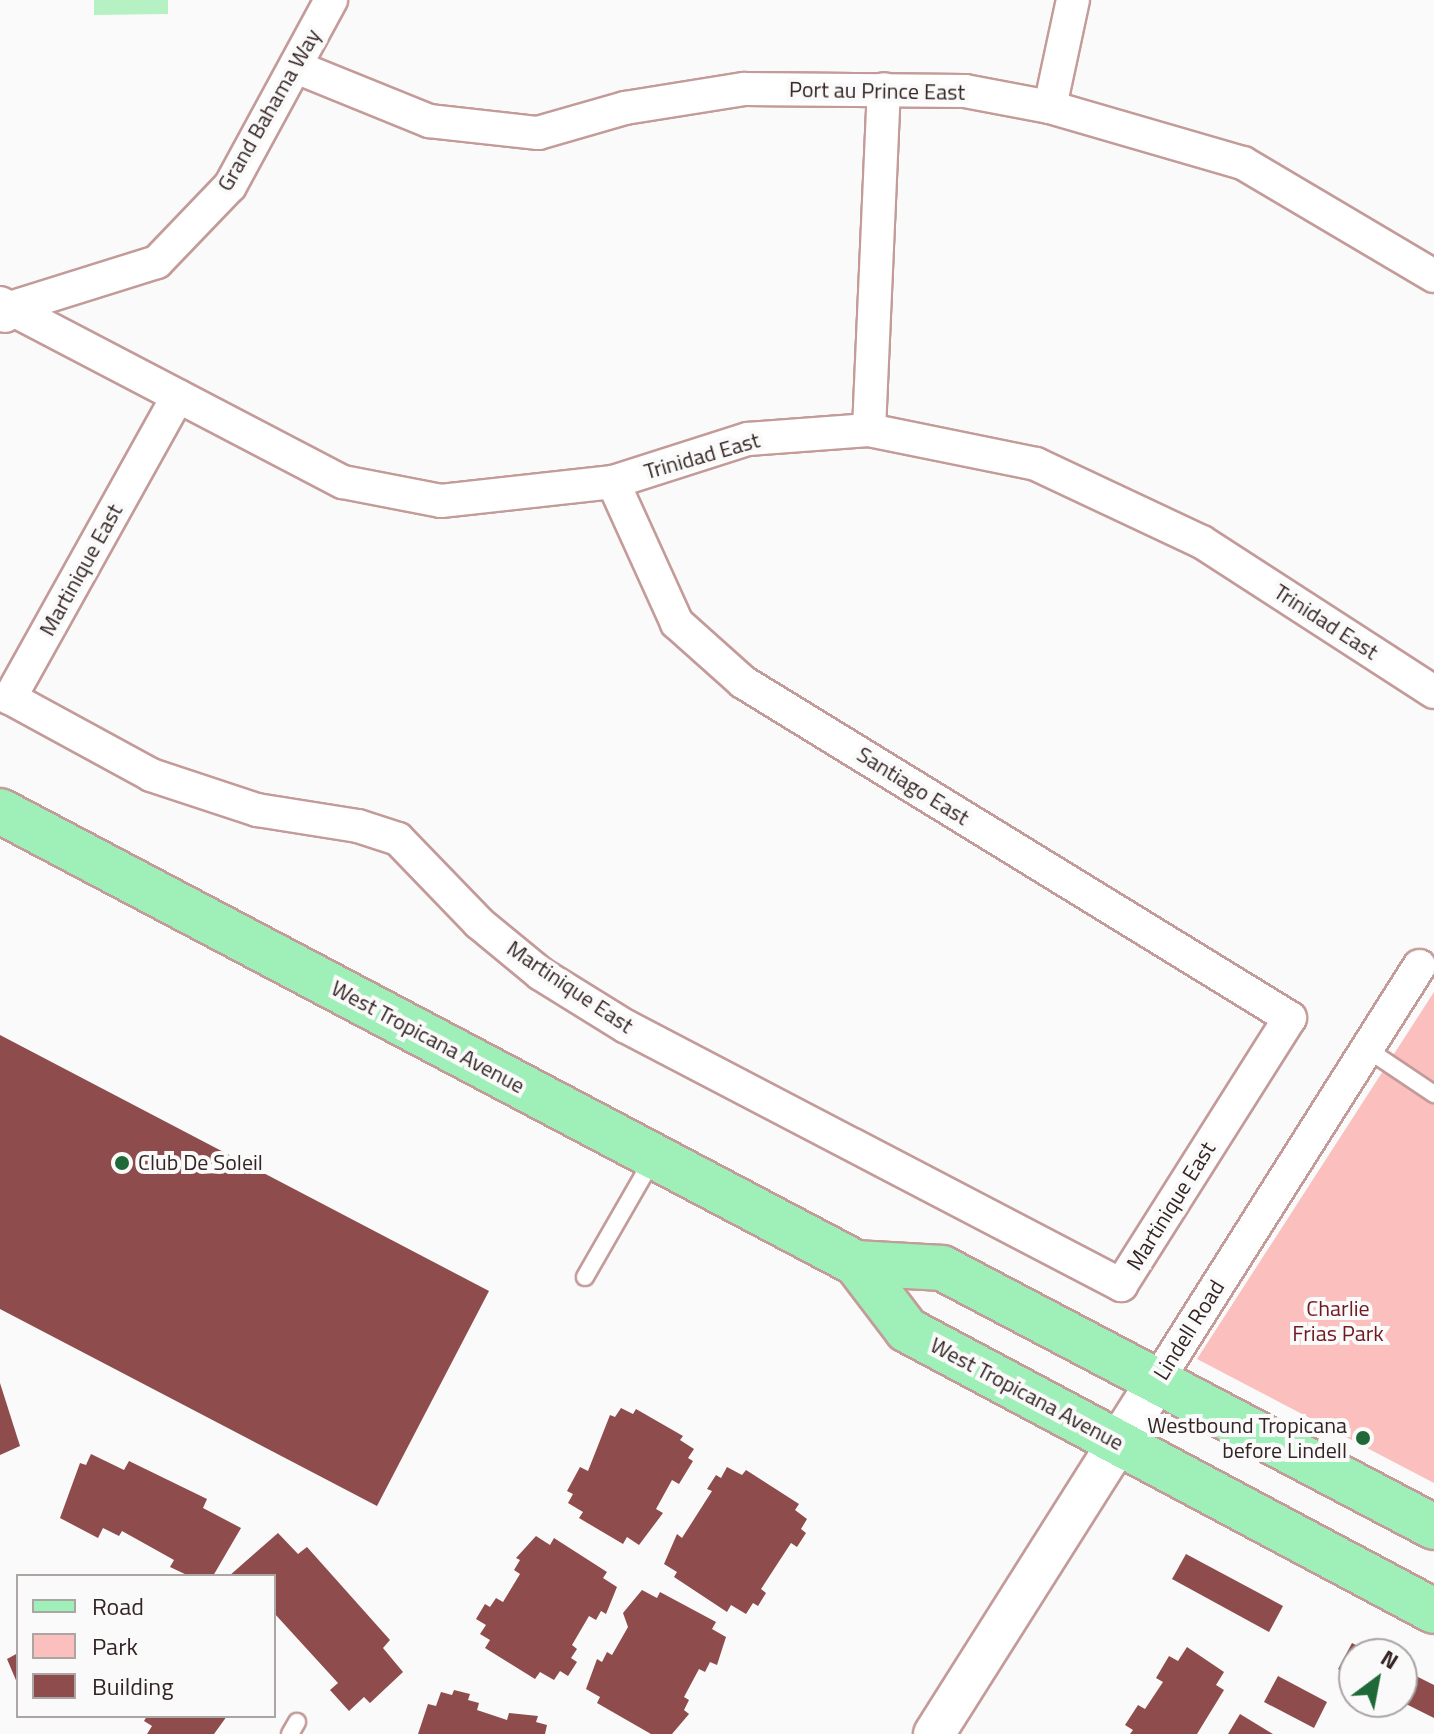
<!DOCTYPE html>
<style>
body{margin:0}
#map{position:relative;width:1434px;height:1734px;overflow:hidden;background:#fafafa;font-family:"Titillium Web",sans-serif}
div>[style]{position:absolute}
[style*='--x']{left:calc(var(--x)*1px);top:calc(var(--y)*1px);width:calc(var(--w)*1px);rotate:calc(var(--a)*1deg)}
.green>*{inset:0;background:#fbbfbd}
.water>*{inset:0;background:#b5f1c2}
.building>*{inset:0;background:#8e4c4c}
.roads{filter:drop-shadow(2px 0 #c39b99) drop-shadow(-2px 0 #c39b99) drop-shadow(0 2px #c39b99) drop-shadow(0 -2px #c39b99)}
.service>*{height:16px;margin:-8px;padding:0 8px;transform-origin:8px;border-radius:8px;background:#fff}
.minor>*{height:32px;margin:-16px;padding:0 16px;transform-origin:16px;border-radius:16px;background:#fff}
.tertiary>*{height:40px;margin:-20px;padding:0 20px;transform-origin:20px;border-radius:20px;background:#fff}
.primary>*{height:44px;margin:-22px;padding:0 22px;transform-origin:22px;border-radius:22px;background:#9fefb8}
.dots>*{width:22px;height:22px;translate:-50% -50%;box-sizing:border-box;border:4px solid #fafafa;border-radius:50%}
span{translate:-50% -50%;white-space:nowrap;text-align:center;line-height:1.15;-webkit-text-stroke:8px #fafafa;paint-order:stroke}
.street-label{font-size:22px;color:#342524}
.poi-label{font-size:22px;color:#342524}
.left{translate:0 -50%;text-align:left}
.right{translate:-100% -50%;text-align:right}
.park-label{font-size:22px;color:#6f1921}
.legend{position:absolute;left:16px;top:1574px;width:260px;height:144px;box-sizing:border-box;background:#fafafa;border:2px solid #aba5a4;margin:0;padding:10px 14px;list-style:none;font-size:24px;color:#342524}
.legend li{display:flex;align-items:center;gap:16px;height:40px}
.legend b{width:40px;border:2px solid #aba5a4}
.north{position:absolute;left:1338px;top:1638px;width:80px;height:80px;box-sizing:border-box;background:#fafafa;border:2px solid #aba5a4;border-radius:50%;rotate:32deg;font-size:22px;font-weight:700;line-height:32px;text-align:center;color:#342524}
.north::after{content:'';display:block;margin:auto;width:28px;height:36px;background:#1e6937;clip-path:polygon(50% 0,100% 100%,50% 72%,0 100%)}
</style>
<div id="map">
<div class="green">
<div style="clip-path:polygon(1434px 992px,1434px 1483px,1197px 1359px)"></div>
</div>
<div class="water">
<div style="clip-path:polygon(94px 0,168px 0,168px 14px,94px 15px)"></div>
</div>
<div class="building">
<div style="clip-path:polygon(0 1035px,489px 1291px,377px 1506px,0 1309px)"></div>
<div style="clip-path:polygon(0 1383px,20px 1446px,0 1455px)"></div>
<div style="clip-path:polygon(621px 1408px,633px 1414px,636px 1409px,683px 1436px,680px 1440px,694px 1449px,688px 1458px,693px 1461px,679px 1484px,672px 1480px,656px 1509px,663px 1513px,639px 1545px,627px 1537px,623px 1544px,579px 1518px,583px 1512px,568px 1503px,573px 1494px,567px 1491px,580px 1467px,588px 1471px,610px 1415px,615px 1417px)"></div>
<div style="clip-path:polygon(91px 1454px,124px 1470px,129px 1461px,207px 1499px,203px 1508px,241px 1528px,213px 1576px,189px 1576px,170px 1567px,174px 1560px,122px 1531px,119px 1536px,103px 1528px,98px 1538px,60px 1518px,80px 1463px,86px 1465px)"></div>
<div style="clip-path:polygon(727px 1467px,742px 1475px,746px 1470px,799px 1504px,795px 1510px,807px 1519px,801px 1529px,806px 1533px,797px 1547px,791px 1543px,761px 1589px,766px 1593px,758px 1606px,753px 1603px,746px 1614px,731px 1605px,727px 1612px,674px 1577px,677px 1572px,664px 1564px,677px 1534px,682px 1538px,712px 1491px,707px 1489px,716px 1475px,721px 1478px)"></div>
<div style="clip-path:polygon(278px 1533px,298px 1554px,307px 1547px,390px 1640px,383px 1648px,403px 1672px,370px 1703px,364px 1697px,349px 1711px,330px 1690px,338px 1683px,274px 1613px,274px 1576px,229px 1576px)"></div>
<div style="clip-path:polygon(536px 1536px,550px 1545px,554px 1538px,607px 1572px,603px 1578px,617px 1587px,606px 1614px,601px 1611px,596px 1620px,589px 1616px,572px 1645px,577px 1649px,571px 1658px,577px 1662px,568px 1676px,560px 1671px,554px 1680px,540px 1672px,535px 1679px,485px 1648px,490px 1640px,480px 1634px,486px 1625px,476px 1619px,485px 1604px,490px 1607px,496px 1598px,503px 1602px,520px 1574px,514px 1570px,520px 1560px,516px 1558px)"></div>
<div style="clip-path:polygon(1186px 1554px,1283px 1606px,1269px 1632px,1172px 1579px)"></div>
<div style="clip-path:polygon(642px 1590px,657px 1598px,660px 1592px,716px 1622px,712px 1629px,726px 1637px,717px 1665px,710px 1662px,705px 1672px,699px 1669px,684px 1697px,689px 1700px,684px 1710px,689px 1714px,672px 1734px,651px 1734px,597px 1703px,600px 1697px,586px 1689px,597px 1659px,602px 1662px,607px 1652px,612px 1655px,628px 1627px,623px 1613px)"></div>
<div style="clip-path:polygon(1352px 1643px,1373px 1654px,1354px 1654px,1354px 1677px,1338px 1669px)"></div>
<div style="clip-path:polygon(1187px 1647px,1224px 1672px,1216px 1685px,1224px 1690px,1197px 1734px,1130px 1734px,1133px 1730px,1125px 1725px,1138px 1705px,1145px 1709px,1163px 1682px,1156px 1678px,1169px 1656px,1178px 1661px)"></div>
<div style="clip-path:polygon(18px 1653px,18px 1685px,7px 1659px)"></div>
<div style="clip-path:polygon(1402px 1669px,1434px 1685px,1434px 1718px,1402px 1702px)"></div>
<div style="clip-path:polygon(1278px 1676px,1327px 1702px,1314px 1728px,1264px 1702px)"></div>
<div style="clip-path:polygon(454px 1690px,470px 1694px,468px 1700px,479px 1703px,477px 1710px,507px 1720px,509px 1713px,538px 1716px,536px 1722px,547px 1725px,545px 1734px,418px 1734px,428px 1704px,436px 1706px,441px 1692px,452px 1695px)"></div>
<div style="clip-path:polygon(1240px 1714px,1273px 1734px,1228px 1734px)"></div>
<div style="clip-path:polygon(147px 1716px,227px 1716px,214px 1734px,147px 1734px,152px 1726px,144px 1721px)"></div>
</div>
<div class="roads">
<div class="service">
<div style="--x:1367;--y:1049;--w:81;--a:33.9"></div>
<div style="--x:585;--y:1277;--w:138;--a:-60.1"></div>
<div style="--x:290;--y:1734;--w:14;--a:-60"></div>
</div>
<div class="minor">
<div style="--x:296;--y:67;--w:144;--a:22.1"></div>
<div style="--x:429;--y:121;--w:110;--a:6.3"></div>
<div style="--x:538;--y:133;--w:91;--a:-16"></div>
<div style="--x:625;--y:108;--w:121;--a:-9.1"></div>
<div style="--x:744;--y:89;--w:221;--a:0.5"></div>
<div style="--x:965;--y:91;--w:86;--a:10.7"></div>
<div style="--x:1050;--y:107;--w:201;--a:16.2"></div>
<div style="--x:1243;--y:163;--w:222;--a:30.6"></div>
<div style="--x:1050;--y:107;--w:109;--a:-77.9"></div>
<div style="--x:0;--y:303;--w:387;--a:27.6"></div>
<div style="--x:343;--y:482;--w:100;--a:11"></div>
<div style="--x:441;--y:501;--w:173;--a:-6.3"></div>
<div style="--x:613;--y:482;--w:142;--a:-17.7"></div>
<div style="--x:748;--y:439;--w:121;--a:-4.3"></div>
<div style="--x:869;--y:430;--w:170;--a:11.5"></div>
<div style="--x:1036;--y:464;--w:183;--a:25.2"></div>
<div style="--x:1202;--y:542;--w:276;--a:32.9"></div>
<div style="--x:5;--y:316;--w:9;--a:-58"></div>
<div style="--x:10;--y:308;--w:154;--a:-17.4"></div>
<div style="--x:157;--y:262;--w:105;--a:-46.2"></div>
<div style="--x:230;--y:186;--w:212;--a:-61.5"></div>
<div style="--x:178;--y:396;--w:346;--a:119.1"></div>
<div style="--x:10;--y:698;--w:161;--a:28.6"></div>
<div style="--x:151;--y:775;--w:112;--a:18.3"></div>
<div style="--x:257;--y:810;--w:102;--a:9"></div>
<div style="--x:358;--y:826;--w:42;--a:18"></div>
<div style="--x:398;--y:839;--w:117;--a:46"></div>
<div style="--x:479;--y:923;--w:80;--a:39.4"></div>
<div style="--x:541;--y:974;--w:99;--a:31.8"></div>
<div style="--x:625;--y:1026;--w:560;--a:27.57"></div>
<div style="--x:1121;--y:1285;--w:316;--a:-57.7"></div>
<div style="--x:1290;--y:1018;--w:642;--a:-148.44"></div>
<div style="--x:743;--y:682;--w:89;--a:-138.2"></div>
<div style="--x:677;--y:623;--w:155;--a:-114.4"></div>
<div style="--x:869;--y:430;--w:341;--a:-87.5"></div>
<div style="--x:1157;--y:1381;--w:491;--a:-57.7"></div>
</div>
<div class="tertiary">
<div style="--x:934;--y:1734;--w:418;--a:-57.7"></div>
</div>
<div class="primary">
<div style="--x:0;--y:811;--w:968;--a:27.84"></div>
<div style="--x:856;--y:1263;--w:86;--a:3.3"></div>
<div style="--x:942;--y:1268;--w:556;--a:27.76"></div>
<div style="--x:856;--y:1263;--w:84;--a:52.7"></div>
<div style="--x:907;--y:1330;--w:597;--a:28.07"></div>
</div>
</div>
<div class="dots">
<div style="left:122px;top:1163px;background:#1e6937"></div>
<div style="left:1363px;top:1438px;background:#1e6937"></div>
</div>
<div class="street-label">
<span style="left:877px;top:91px;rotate:1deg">Port au Prince East</span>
<span style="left:269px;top:110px;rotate:-60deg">Grand Bahama Way</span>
<span style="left:702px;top:456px;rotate:-16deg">Trinidad East</span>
<span style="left:81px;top:570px;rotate:-61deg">Martinique East</span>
<span style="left:1326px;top:622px;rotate:33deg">Trinidad East</span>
<span style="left:913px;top:786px;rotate:32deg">Santiago East</span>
<span style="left:570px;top:987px;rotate:34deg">Martinique East</span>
<span style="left:428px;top:1037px;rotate:28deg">West Tropicana Avenue</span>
<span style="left:1171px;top:1206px;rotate:-58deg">Martinique East</span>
<span style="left:1189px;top:1330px;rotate:-58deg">Lindell Road</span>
<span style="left:1027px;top:1394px;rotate:28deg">West Tropicana Avenue</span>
</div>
<div class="poi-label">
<span class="left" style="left:138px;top:1163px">Club De Soleil</span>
<span class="right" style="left:1347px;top:1438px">Westbound Tropicana<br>before Lindell</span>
</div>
<div class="park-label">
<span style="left:1338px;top:1321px">Charlie<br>Frias Park</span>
</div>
<ul class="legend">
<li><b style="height:10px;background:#9fefb8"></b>Road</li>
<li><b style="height:22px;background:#fbbfbd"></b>Park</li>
<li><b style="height:22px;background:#8e4c4c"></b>Building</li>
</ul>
<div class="north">N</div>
</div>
